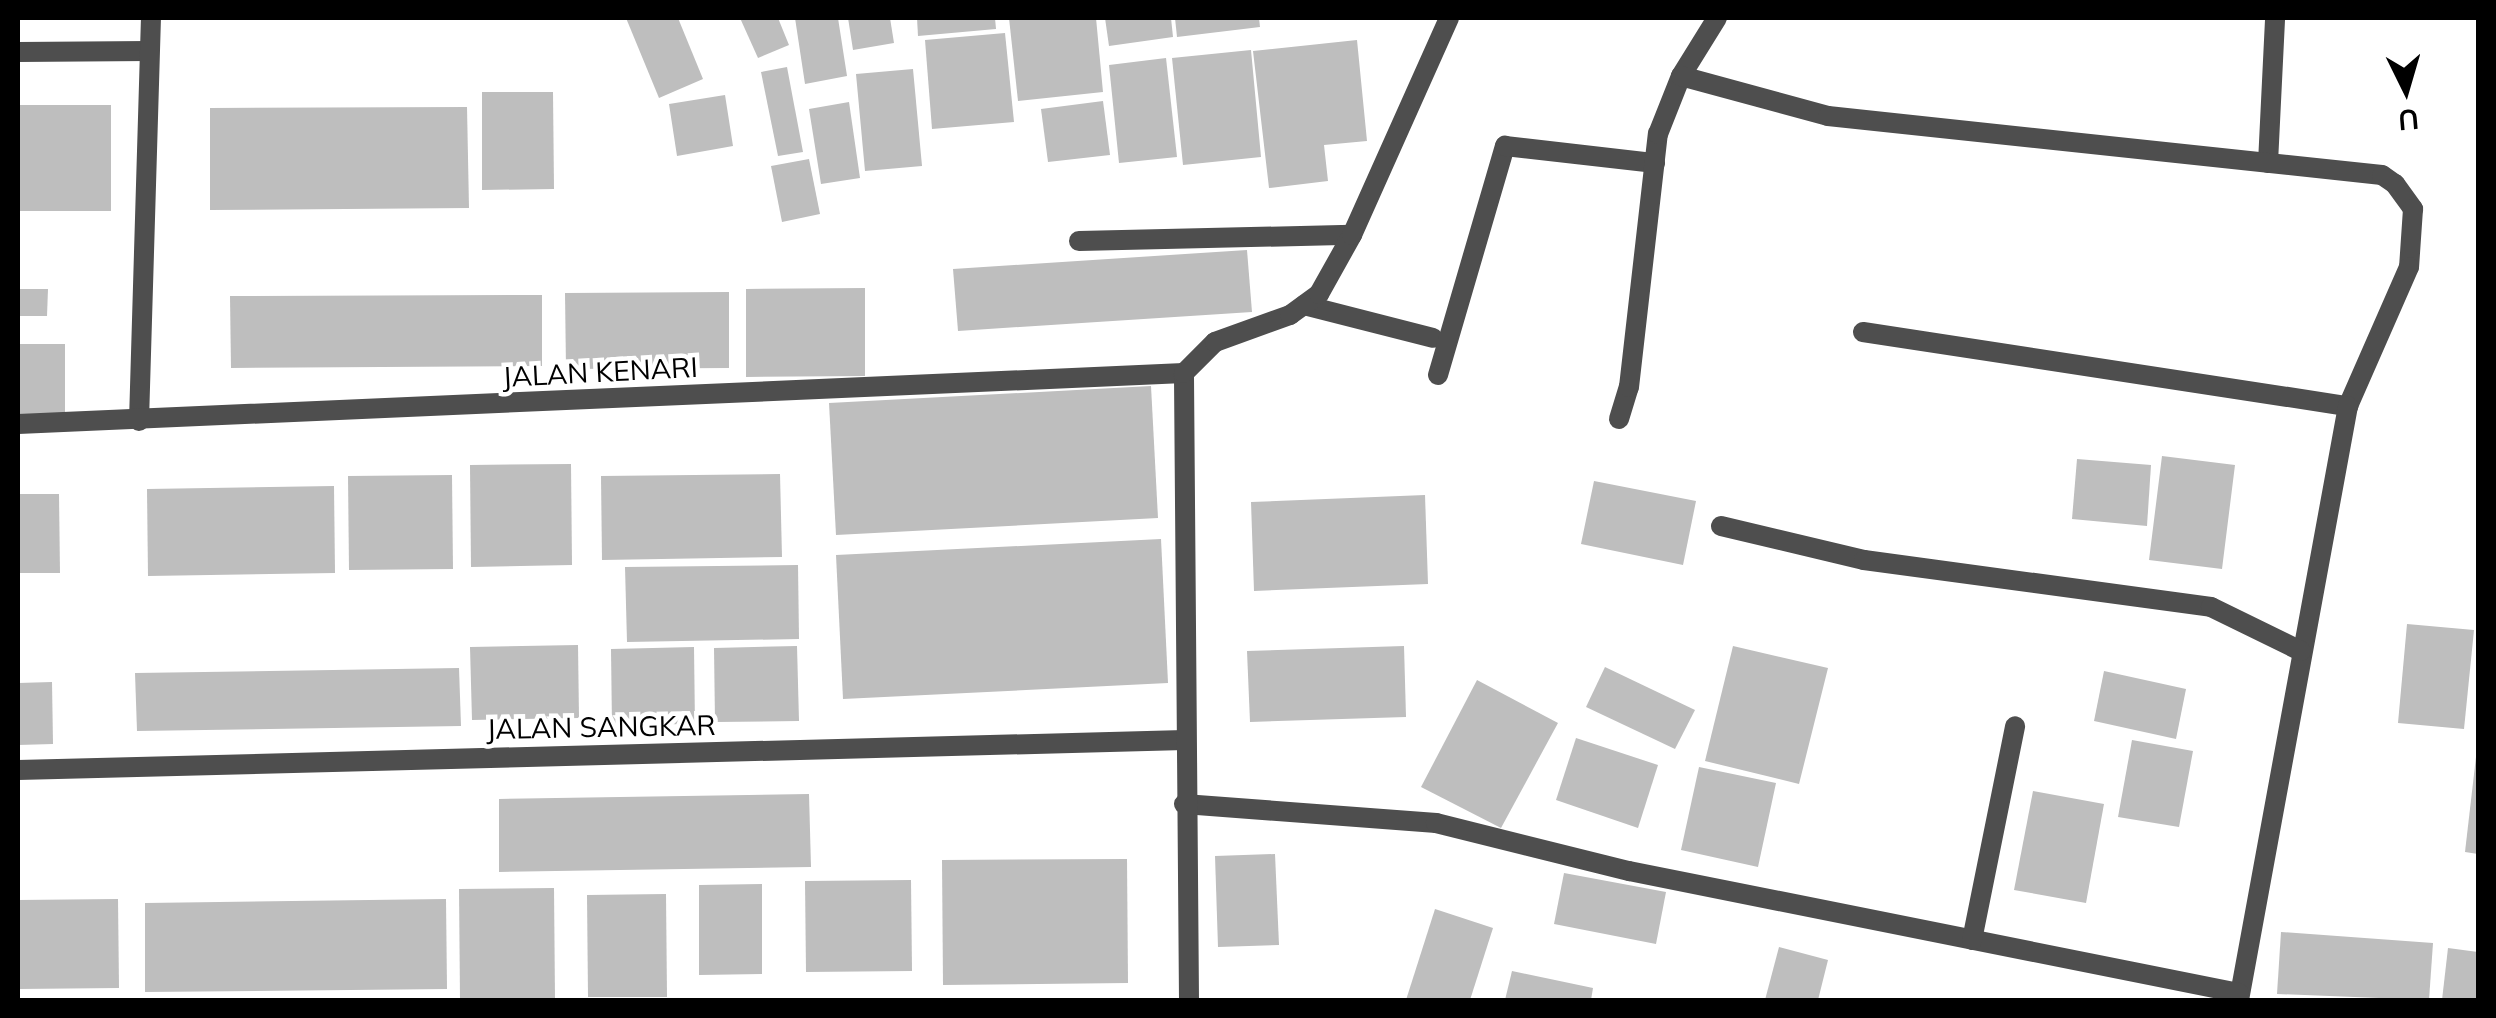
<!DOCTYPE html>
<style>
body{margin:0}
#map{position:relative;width:2496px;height:1018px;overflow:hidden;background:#fff;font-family:Mulish,sans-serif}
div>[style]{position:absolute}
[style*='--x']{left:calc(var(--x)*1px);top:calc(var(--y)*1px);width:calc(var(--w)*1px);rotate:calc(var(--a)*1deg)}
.building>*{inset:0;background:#bebebe}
.street>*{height:20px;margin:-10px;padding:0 10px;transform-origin:10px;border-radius:10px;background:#4e4e4e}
span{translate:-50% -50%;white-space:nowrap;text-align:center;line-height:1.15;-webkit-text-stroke:9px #fff;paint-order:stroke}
.street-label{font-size:28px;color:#000}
.frame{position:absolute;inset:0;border:20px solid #000;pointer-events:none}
.north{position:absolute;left:2356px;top:40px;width:100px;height:100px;-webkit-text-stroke:8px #fff;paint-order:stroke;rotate:175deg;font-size:28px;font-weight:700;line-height:40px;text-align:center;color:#000}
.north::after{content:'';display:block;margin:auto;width:35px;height:45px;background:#000;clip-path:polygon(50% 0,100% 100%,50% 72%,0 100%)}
</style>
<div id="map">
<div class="building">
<div style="clip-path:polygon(626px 18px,678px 18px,703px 79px,659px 98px)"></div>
<div style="clip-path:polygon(740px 18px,778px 18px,789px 45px,758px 58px)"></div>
<div style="clip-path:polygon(795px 18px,838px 18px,847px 76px,805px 84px)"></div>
<div style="clip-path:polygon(848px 18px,890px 18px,894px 43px,853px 50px)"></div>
<div style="clip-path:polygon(917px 18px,995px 18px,996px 29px,918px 36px)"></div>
<div style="clip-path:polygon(1009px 18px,1096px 18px,1103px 92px,1018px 101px)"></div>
<div style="clip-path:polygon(1105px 18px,1171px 18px,1173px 37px,1109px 46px)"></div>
<div style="clip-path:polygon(1175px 18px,1259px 18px,1260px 27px,1177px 37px)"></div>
<div style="clip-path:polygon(1005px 33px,1014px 122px,932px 129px,925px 40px)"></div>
<div style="clip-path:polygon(1357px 40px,1367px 141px,1324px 145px,1328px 181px,1269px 188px,1253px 51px)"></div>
<div style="clip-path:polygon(1251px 50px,1261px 157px,1183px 165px,1172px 58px)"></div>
<div style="clip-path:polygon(1166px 58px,1177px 157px,1119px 163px,1109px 65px)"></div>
<div style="clip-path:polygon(787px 67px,803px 152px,778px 156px,761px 72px)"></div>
<div style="clip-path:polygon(913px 69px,922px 166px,865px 171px,856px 74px)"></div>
<div style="clip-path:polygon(482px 92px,553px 92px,554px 189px,482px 190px)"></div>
<div style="clip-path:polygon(725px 95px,733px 146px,677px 156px,669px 104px)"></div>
<div style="clip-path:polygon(1103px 101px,1110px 155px,1048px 162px,1041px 109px)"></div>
<div style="clip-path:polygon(849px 102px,860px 178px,821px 184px,809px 109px)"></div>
<div style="clip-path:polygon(18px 105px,111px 105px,111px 211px,18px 211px)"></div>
<div style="clip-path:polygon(467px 107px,469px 208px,210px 210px,210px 108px)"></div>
<div style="clip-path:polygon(809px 159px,820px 214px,782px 222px,771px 166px)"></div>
<div style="clip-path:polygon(1247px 250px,1252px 312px,958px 331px,953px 269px)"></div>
<div style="clip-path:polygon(865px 288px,865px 376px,746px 377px,746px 289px)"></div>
<div style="clip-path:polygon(18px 289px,48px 289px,47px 316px,18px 316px)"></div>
<div style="clip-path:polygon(729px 292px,729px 368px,566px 369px,565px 293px)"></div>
<div style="clip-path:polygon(542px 295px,542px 366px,231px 368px,230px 296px)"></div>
<div style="clip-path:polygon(18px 344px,65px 344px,65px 416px,18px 417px)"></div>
<div style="clip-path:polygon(1151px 386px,1158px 518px,836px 535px,829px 403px)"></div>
<div style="clip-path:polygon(2162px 456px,2235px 465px,2222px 569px,2149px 560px)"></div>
<div style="clip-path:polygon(2077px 459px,2151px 465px,2147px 526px,2072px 519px)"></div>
<div style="clip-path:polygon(571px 464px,572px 565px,471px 567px,470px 465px)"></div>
<div style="clip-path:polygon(780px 474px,782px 557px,602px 560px,601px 476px)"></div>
<div style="clip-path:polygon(452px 475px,453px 569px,349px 570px,348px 476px)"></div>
<div style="clip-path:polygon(1594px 481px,1696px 501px,1683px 565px,1581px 544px)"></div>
<div style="clip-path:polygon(334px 486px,335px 573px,148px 576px,147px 489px)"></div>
<div style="clip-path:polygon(18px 494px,59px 494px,60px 573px,18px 573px)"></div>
<div style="clip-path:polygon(1425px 495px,1428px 584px,1254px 591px,1251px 502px)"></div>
<div style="clip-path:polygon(1161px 539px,1168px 683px,843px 699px,836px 555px)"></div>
<div style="clip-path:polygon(798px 565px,799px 639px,627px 642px,625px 567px)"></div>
<div style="clip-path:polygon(2407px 624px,2474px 630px,2464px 729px,2398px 723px)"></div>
<div style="clip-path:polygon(578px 645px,579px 718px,472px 720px,470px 647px)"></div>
<div style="clip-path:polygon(797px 646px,799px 721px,715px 722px,714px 648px)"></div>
<div style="clip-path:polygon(1404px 646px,1406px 717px,1250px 722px,1247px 651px)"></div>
<div style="clip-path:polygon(1733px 646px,1828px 668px,1799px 784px,1705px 761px)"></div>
<div style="clip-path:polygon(694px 647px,695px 727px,612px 727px,611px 649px)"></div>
<div style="clip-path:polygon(1605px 667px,1695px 710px,1675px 749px,1586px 707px)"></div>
<div style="clip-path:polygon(459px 668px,461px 726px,137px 731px,135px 673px)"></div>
<div style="clip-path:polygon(2104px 671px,2186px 689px,2176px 739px,2094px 721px)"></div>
<div style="clip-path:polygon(1477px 680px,1558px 723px,1501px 828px,1421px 787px)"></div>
<div style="clip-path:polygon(52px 682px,53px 744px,18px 745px,18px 683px)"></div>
<div style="clip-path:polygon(1576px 738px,1658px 765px,1638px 828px,1556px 800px)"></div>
<div style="clip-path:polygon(2132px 740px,2193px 751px,2179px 827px,2118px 817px)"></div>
<div style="clip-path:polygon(2476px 757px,2478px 757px,2478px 854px,2465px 852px)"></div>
<div style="clip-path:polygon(1699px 767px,1776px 783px,1758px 867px,1681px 850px)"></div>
<div style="clip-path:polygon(2033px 791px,2104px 804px,2086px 903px,2014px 890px)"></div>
<div style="clip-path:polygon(809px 794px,811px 867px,499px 872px,499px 799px)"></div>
<div style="clip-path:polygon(1275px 854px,1279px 945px,1218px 947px,1215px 856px)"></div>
<div style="clip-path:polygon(1127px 859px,1128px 983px,943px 985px,942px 860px)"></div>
<div style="clip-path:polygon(1564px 873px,1666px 892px,1656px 944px,1554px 924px)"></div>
<div style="clip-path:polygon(911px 880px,912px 971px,806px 972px,805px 881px)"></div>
<div style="clip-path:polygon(762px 884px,762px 974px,699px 975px,699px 885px)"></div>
<div style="clip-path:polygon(554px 888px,555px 1000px,460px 1000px,459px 889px)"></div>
<div style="clip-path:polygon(666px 894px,667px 997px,588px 997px,587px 895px)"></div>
<div style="clip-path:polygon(118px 899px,119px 988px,18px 989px,18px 900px)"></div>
<div style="clip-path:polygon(446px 899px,447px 989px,145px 992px,145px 903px)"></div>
<div style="clip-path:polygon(1435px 909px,1493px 928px,1470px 1000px,1406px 1000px)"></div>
<div style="clip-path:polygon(2281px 932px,2433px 943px,2429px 1000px,2277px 994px)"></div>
<div style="clip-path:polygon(1779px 947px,1828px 960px,1818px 1000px,1765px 1000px)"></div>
<div style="clip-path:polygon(2448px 948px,2478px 952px,2478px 1000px,2442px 1000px)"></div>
<div style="clip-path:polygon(1512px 971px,1593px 988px,1591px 1000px,1505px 1000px)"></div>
</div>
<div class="street">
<div style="--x:18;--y:52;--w:131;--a:-0.4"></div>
<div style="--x:1681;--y:76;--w:68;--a:-58.2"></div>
<div style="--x:2268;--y:163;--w:145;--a:-87.2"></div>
<div style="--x:1079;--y:241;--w:273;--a:-1.3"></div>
<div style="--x:1304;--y:305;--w:133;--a:14.3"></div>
<div style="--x:1863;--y:332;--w:491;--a:8.7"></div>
<div style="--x:1438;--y:375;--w:239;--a:-73.7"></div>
<div style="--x:1505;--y:146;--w:151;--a:6.5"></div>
<div style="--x:1619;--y:419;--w:34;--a:-73"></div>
<div style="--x:1629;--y:387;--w:255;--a:-83.5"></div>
<div style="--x:1658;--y:134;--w:62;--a:-68.4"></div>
<div style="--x:1681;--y:76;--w:152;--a:15.2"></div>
<div style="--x:1828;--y:116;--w:557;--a:6.08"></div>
<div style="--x:2382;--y:175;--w:16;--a:35"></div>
<div style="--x:2395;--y:184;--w:31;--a:54"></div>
<div style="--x:2413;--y:209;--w:58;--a:93.9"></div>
<div style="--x:2409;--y:267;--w:152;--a:113.7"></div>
<div style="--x:2348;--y:406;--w:604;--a:100.4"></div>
<div style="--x:139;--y:421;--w:403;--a:-88.3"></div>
<div style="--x:18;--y:424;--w:1167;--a:-2.5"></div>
<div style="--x:1721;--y:526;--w:147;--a:13.4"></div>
<div style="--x:1864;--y:560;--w:350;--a:7.7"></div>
<div style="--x:2211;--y:607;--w:100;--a:26.1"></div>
<div style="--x:18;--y:770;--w:1167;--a:-1.47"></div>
<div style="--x:1184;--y:804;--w:253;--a:4.3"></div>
<div style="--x:1436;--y:823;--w:199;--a:14"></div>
<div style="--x:1629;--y:871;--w:622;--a:11.31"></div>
<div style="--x:1972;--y:940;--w:218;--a:-78.6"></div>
<div style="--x:1189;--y:1000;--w:627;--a:-90.46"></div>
<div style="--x:1184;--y:373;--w:44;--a:-45"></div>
<div style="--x:1215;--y:342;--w:80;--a:-19.8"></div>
<div style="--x:1290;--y:315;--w:36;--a:-36"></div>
<div style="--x:1319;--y:294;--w:68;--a:-60.8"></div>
<div style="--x:1352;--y:235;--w:238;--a:-65.9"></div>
</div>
<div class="street-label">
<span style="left:600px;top:372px;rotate:-3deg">JALAN KENARI</span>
<span style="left:601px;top:727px;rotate:-1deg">JALAN SANGKAR</span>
</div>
<div class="frame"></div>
<div class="north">U</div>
</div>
